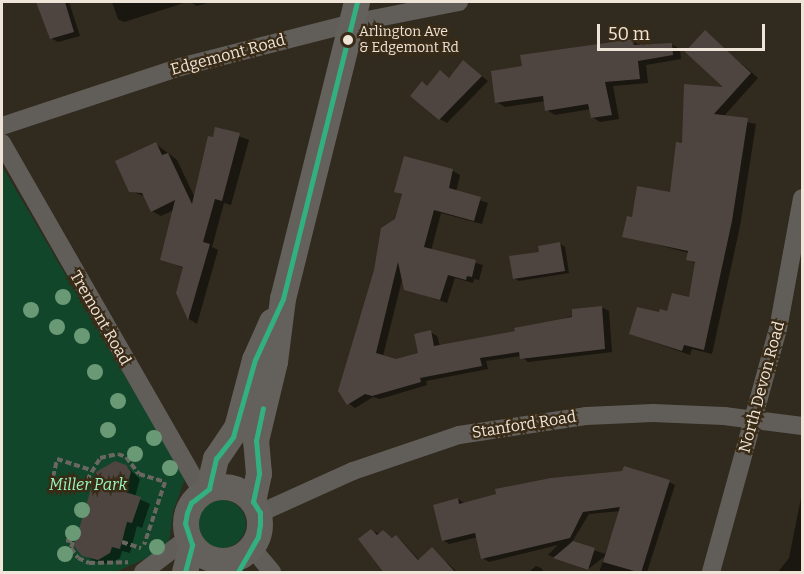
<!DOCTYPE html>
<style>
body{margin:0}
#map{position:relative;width:804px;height:574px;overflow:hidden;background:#312a1e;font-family:Bitter,serif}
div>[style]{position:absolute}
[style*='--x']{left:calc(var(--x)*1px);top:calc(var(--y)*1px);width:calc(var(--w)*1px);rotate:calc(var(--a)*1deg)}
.green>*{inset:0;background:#12462a}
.round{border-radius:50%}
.shadow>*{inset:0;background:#0007}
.building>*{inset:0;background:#4e4541}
.path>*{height:4px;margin-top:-2px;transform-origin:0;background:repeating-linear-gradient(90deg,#6a6660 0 6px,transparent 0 9px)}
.street>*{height:18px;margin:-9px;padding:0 9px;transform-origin:9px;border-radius:9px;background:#615e5a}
.secondary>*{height:26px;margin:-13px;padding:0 13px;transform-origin:13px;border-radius:13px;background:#64605b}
.secondary>.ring{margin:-13px;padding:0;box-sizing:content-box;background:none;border:26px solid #64605b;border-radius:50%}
.bus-1>*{height:4.5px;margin:-2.25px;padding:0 2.25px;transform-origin:2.25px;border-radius:2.25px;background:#33b07f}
.trees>*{width:16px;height:16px;margin:-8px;border-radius:50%;background:#6a9a75}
.dots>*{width:16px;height:16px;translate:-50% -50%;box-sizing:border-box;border:3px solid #392b16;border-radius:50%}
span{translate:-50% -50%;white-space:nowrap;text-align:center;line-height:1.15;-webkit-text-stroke:4.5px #392b16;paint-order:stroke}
.bus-label{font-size:14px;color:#eee4d8}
.left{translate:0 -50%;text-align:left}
.street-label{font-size:16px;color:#eee4d8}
.park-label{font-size:16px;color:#98f6bc;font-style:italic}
.frame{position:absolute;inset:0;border:3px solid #eee4d8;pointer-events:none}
.scale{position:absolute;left:597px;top:24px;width:168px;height:27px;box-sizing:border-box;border:3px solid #eee4d8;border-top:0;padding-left:8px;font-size:18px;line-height:21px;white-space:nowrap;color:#eee4d8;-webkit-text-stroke:4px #392b16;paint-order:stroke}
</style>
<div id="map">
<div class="green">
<div style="clip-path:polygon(2px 166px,185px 479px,173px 512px,169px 543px,155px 554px,116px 572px,2px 572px)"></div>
<div class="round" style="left:198px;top:500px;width:48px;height:48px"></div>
</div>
<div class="shadow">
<div style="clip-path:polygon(38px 2px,69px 2px,80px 36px,58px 42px,51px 38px)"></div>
<div style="clip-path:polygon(112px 2px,187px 2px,124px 22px,118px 19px)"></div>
<div style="clip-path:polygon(190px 2px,211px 2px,197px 6px)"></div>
<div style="clip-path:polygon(705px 32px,758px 78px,723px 117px,756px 124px,740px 226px,712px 354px,692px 349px,690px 355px,631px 334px,690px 299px,696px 264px,688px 259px,689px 253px,624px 236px,633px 219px,671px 194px,683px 145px,728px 89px)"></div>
<div style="clip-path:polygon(633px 41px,643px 46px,671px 44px,680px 49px,681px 59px,646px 65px,648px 83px,613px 86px,619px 119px,600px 122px,592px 117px,591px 109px,555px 115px,547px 110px,546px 101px,505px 107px,497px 102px,523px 68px)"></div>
<div style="clip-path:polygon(464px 62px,488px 81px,447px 123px,440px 119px,428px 87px,447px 76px,451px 79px)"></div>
<div style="clip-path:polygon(216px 128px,249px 140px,231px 205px,224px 203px,212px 247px,218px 250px,197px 324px,189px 319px,177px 293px,184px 268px,162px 260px,174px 210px,161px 216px,152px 211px,146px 197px,131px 191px,156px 144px,177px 160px,195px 198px)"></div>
<div style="clip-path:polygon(405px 158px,453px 171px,460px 175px,456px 192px,488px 203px,482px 224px,441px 213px,431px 251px,483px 265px,479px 280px,474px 279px,473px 283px,455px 278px,447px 303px,406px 289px,403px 276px,383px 356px,396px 361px,419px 354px,430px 332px,437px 336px,440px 346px,517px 333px,601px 307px,609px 311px,612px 352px,528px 362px,521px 356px,486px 361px,488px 369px,426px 381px,427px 385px,380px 399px,373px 397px,355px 408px,348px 403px,403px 195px,396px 191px)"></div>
<div style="clip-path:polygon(560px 244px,565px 247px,569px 273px,519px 281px,514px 278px,540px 253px)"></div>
<div style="clip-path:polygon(126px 466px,140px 479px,135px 497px,150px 504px,142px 528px,137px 526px,130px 553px,122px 551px,120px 558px,109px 564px,94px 561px,83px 554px)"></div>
<div style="clip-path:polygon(evenodd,669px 482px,675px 485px,647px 572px,599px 572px,605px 556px,587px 570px,548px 555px,558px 545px,489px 562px,483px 558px,478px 537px,449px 544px,443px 540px,458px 499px,464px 503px,669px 482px,621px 511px,605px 554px,572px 542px,589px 514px,621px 511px)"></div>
<div style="clip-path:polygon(802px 493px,802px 572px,778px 572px,789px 558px)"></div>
<div style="clip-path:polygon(371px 531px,401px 540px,420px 561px,432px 549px,457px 572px,414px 572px)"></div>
<div style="clip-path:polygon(536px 566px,541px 568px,544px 572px,529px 572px)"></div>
</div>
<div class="building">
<div style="clip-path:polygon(36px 2px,65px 2px,74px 32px,50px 39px)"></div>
<div style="clip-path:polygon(705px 30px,751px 73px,714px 114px,748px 118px,732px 221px,704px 350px,684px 345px,682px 351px,629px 334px,637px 307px,659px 312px,660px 309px,667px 311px,672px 293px,689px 297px,695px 262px,686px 260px,688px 251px,622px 237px,627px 216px,632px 217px,637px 186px,670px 192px,676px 142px,682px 143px,684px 84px,723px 87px,685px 52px)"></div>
<div style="clip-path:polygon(634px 39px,634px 45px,672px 43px,673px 55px,638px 61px,640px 79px,605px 82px,612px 115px,591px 118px,588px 104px,545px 111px,543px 96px,495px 103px,491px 71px,522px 66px,520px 55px)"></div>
<div style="clip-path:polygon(463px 60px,482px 76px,439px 120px,410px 96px,422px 81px,427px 86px,440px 70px,449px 78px)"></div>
<div style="clip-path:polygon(215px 127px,240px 133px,222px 201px,215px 199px,203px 242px,210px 244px,188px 320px,176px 293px,183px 267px,160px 260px,175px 200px,151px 212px,142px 193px,129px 192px,115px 161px,156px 142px,162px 155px,168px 153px,192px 204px,208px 136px,213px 137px)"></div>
<div style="clip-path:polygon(404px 156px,453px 169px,449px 188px,481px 197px,474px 221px,434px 210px,424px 247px,476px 260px,472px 277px,467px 276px,466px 280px,448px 275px,440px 300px,404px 290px,398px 262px,376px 353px,396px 359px,418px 353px,414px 334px,431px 330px,434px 346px,515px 331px,514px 328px,572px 317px,572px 309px,602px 306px,605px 349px,520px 359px,519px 352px,480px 358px,482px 366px,420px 378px,421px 382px,372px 396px,365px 394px,347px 405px,338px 391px,374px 270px,381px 228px,395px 219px,402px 194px,394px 192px)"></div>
<div style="clip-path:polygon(560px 242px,565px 271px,513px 279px,509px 256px,539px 252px,538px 246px)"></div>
<div style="clip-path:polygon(115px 461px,126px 465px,131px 472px,125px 492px,141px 497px,132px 523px,127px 522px,120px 549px,112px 547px,110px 553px,98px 560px,82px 556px,74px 546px,96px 472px)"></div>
<div style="clip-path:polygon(624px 466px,670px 480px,641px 573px,603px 562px,620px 507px,583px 512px,570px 538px,481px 559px,475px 533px,442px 541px,433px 505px,458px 498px,459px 504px,496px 494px,495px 489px,551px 478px,622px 471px)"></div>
<div style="clip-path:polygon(371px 529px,377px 535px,383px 530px,392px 538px,396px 535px,418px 560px,432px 547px,456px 573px,384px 573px,358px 539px)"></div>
<div style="clip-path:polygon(573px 541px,595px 548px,588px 570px,553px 558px)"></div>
</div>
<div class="path">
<div style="--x:53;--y:477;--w:18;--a:-77"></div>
<div style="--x:57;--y:459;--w:36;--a:18"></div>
<div style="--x:80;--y:484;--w:8;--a:-30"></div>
<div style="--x:87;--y:480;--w:26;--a:-59"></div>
<div style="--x:100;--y:458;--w:18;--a:-13"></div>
<div style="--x:118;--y:454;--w:9;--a:21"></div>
<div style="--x:126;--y:457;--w:21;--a:53"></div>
<div style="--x:139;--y:474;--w:27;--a:17"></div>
<div style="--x:165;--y:482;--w:66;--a:108.4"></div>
<div style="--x:66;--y:540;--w:7;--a:16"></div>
<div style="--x:73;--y:542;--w:6;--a:108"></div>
<div style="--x:71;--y:548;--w:12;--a:55"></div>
<div style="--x:78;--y:558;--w:12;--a:24"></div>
<div style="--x:89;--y:563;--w:39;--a:-1"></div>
<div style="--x:122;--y:542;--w:20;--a:18"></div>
</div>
<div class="street">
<div style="--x:2;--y:126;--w:188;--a:-18.3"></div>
<div style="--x:180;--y:67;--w:178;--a:-14.3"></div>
<div style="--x:352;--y:23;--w:109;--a:-11.1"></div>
<div style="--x:2;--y:143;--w:402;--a:60.2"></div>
<div style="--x:260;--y:513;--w:102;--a:-24.3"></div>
<div style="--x:353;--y:471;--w:112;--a:-18.8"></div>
<div style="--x:459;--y:435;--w:128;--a:-8.5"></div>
<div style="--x:586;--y:416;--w:67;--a:-2.6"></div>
<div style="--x:653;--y:413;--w:71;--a:2.4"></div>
<div style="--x:724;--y:416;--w:79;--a:7.3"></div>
<div style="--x:252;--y:548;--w:31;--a:50"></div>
<div style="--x:143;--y:572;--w:56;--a:-37.1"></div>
<div style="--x:711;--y:572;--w:252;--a:-74.6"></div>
<div style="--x:778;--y:329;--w:133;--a:-79.6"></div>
</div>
<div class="secondary">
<div class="ring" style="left:186px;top:487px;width:48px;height:48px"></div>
<div style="--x:209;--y:489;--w:31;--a:-77"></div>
<div style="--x:216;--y:459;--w:37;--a:-56"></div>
<div style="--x:237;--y:428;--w:70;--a:-75.2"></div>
<div style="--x:255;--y:360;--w:42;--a:-65.9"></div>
<div style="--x:253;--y:502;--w:29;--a:-78"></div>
<div style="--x:259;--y:474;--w:33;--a:-95"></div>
<div style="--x:256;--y:441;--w:81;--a:-76.5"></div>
<div style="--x:275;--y:362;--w:64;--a:-82.8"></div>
<div style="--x:283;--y:299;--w:306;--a:-76"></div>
<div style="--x:185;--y:572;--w:28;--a:-75"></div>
</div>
<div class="bus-1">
<div style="--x:185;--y:572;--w:28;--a:-75"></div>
<div style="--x:192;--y:545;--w:22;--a:-108"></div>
<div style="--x:185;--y:524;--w:11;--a:-80"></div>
<div style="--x:187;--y:513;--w:11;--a:-68"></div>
<div style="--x:191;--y:503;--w:23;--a:-38"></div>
<div style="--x:209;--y:489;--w:31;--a:-77"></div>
<div style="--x:216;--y:459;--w:28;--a:-52"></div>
<div style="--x:233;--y:437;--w:80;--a:-74.1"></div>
<div style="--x:255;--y:360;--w:67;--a:-65.3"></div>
<div style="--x:283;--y:299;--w:306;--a:-76"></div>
<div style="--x:238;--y:572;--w:40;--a:-60.3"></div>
<div style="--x:258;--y:537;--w:12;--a:-81"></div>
<div style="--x:260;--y:525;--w:12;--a:-90"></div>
<div style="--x:260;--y:513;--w:13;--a:-122"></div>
<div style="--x:253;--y:502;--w:29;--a:-78"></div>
<div style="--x:259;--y:474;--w:33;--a:-95"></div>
<div style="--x:256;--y:441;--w:33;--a:-78"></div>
</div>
<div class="trees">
<div style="left:63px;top:297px"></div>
<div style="left:31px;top:310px"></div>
<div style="left:57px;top:327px"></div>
<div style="left:82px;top:336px"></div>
<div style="left:95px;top:372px"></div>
<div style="left:118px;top:401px"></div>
<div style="left:108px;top:430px"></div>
<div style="left:154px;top:438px"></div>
<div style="left:135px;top:454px"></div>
<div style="left:170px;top:468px"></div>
<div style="left:82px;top:510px"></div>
<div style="left:73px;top:533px"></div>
<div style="left:157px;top:547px"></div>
<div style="left:65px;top:554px"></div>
</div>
<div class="dots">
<div style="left:348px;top:40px;background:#eee4d8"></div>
</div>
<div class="bus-label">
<span class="left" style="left:359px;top:40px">Arlington Ave<br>&amp; Edgemont Rd</span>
</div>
<div class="street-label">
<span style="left:228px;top:55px;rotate:-15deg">Edgemont Road</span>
<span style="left:100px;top:318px;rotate:60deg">Tremont Road</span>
<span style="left:762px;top:387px;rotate:-75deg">North Devon Road</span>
<span style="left:524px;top:425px;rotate:-9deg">Stanford Road</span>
</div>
<div class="park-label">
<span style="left:88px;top:485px">Miller Park</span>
</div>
<div class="frame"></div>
<div class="scale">50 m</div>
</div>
